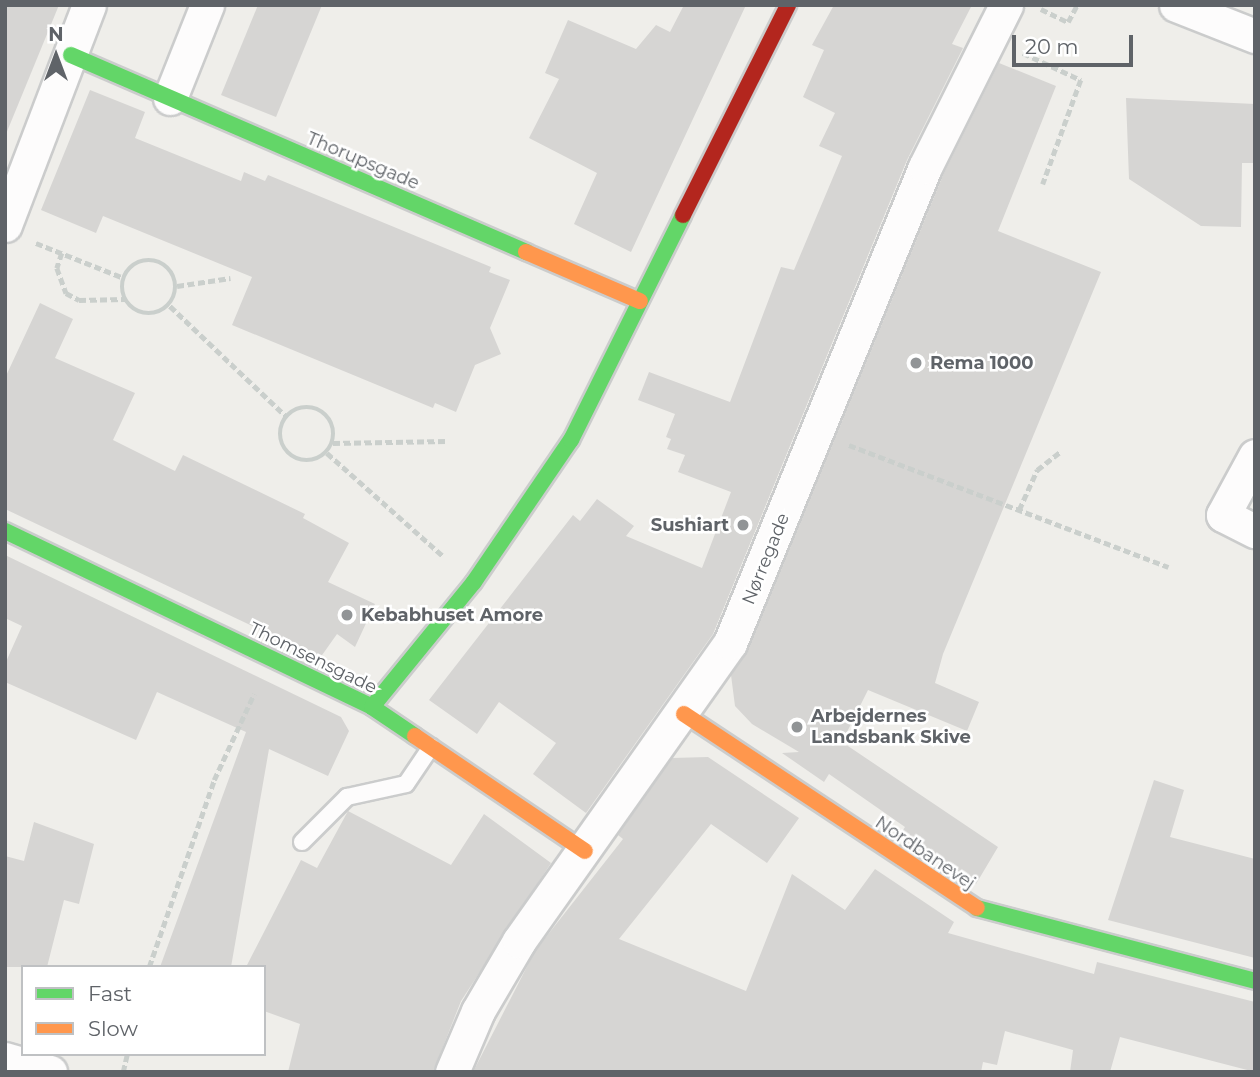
<!DOCTYPE html>
<meta charset="utf-8">
<style>
body{margin:0}
#map{position:relative;width:1260px;height:1077px;overflow:hidden;background:#efeeea;font-family:Montserrat,sans-serif}
div>[style]{position:absolute}
[style*='--x']{left:calc(var(--x)*1px);top:calc(var(--y)*1px);width:calc(var(--w)*1px);rotate:calc(var(--a)*1deg)}
.building>*{inset:0;background:#d6d5d3}
.path>*{height:4.5px;margin-top:-2.25px;transform-origin:0;background:repeating-linear-gradient(90deg,#cacfcc 0 7px,transparent 0 10.5px)}
.path>.ring{margin:-2.25px;padding:0;box-sizing:content-box;background:none;border:4.5px solid #cacfcc;border-radius:50%}
.roads{filter:drop-shadow(2px 0 #cbcccc) drop-shadow(-2px 0 #cbcccc) drop-shadow(0 2px #cbcccc) drop-shadow(0 -2px #cbcccc)}
.lane>*{height:16px;margin:-8px;padding:0 8px;transform-origin:8px;border-radius:8px;background:#fdfcfc}
.street>*{height:33px;margin:-16.5px;padding:0 16.5px;transform-origin:16.5px;border-radius:16.5px;background:#fdfcfc}
.fast>*{height:16px;margin:-8px;padding:0 8px;transform-origin:8px;border-radius:8px;background:#63d668}
.slow>*{height:16px;margin:-8px;padding:0 8px;transform-origin:8px;border-radius:8px;background:#ff974d}
.jam>*{height:16px;margin:-8px;padding:0 8px;transform-origin:8px;border-radius:8px;background:#b3261e}
.dots>*{width:19px;height:19px;translate:-50% -50%;box-sizing:border-box;border:4px solid #fff;border-radius:50%}
span{translate:-50% -50%;white-space:nowrap;text-align:center;line-height:1.15;-webkit-text-stroke:5px #fff;paint-order:stroke}
.street-label{font-size:18px;color:#5f6368}
.poi-label{font-size:18px;color:#5f6368;font-weight:700}
.left{translate:0 -50%;text-align:left}
.right{translate:-100% -50%;text-align:right}
.frame{position:absolute;inset:0;border:7px solid #5f6368;pointer-events:none}
.legend{position:absolute;left:21px;top:965px;width:245px;height:91px;box-sizing:border-box;background:#fff;border:2px solid #bfc1c3;margin:0;padding:9px 12px;list-style:none;font-size:21px;color:#5f6368}
.legend li{display:flex;align-items:center;gap:14px;height:35px}
.legend b{width:35px;border:2px solid #bfc1c3}
.north{position:absolute;left:21px;top:21px;width:70px;height:70px;-webkit-text-stroke:5px #fff;paint-order:stroke;rotate:0deg;font-size:19px;font-weight:700;line-height:28px;text-align:center;color:#5f6368}
.north::after{content:'';display:block;margin:auto;width:24px;height:32px;background:#5f6368;clip-path:polygon(50% 0,100% 100%,50% 72%,0 100%)}
.scale{position:absolute;left:1012px;top:35px;width:121px;height:32px;box-sizing:border-box;border:4px solid #5f6368;border-top:0;padding-left:9px;font-size:21px;line-height:24px;white-space:nowrap;color:#5f6368;-webkit-text-stroke:5px #fff;paint-order:stroke}
</style>
<div id="map">
<div class="building">
<div style="clip-path:polygon(5px 5px,59px 5px,6px 134px,5px 133px)"></div>
<div style="clip-path:polygon(258px 5px,322px 5px,276px 117px,221px 95px)"></div>
<div style="clip-path:polygon(684px 5px,746px 5px,631px 252px,574px 224px,597px 173px,529px 138px,559px 79px,545px 73px,568px 20px,636px 49px,656px 25px,670px 32px)"></div>
<div style="clip-path:polygon(834px 5px,972px 5px,952px 44px,963px 48px,907px 160px,713px 634px,586px 813px,533px 774px,556px 743px,499px 702px,477px 734px,429px 700px,573px 515px,580px 521px,597px 499px,634px 526px,626px 536px,702px 568px,731px 492px,678px 472px,685px 455px,667px 449px,671px 439px,666px 437px,675px 414px,638px 400px,649px 372px,730px 402px,781px 267px,794px 270px,842px 156px,819px 146px,835px 113px,803px 97px,824px 50px,812px 45px)"></div>
<div style="clip-path:polygon(999px 63px,1056px 86px,998px 231px,1101px 272px,943px 654px,935px 683px,979px 702px,967px 731px,868px 690px,842px 742px,998px 847px,976px 884px,901px 833px,905px 827px,829px 774px,824px 782px,782px 753px,799px 752px,752px 724px,735px 706px,731px 675px,748px 650px,943px 175px)"></div>
<div style="clip-path:polygon(90px 90px,145px 112px,135px 138px,241px 181px,244px 172px,265px 181px,268px 175px,491px 267px,489px 272px,510px 280px,490px 328px,501px 354px,475px 365px,456px 412px,435px 403px,433px 408px,232px 325px,252px 277px,103px 216px,96px 233px,41px 210px)"></div>
<div style="clip-path:polygon(1126px 98px,1255px 104px,1255px 163px,1242px 163px,1241px 227px,1201px 226px,1129px 179px)"></div>
<div style="clip-path:polygon(40px 303px,73px 319px,55px 358px,135px 393px,113px 440px,175px 471px,183px 455px,305px 514px,303px 518px,349px 543px,328px 582px,375px 604px,355px 647px,337px 634px,320px 658px,5px 509px,5px 378px)"></div>
<div style="clip-path:polygon(5px 555px,341px 717px,349px 731px,328px 776px,269px 749px,231px 967px,160px 967px,246px 732px,157px 692px,136px 740px,5px 682px,5px 664px,22px 626px,5px 618px)"></div>
<div style="clip-path:polygon(708px 757px,799px 818px,767px 863px,711px 824px,619px 939px,746px 991px,792px 874px,845px 910px,875px 869px,954px 922px,948px 933px,1094px 974px,1097px 962px,1255px 1002px,1255px 1072px,1120px 1037px,1110px 1072px,1070px 1072px,1073px 1050px,1005px 1031px,997px 1065px,983px 1062px,981px 1072px,473px 1072px,535px 951px,623px 839px,618px 835px,672px 758px)"></div>
<div style="clip-path:polygon(1154px 780px,1184px 790px,1170px 837px,1255px 859px,1255px 958px,1108px 920px)"></div>
<div style="clip-path:polygon(348px 811px,451px 865px,484px 814px,551px 863px,461px 1001px,433px 1072px,288px 1072px,300px 1024px,264px 1011px,264px 967px,246px 967px,301px 860px,317px 868px)"></div>
<div style="clip-path:polygon(34px 822px,94px 844px,79px 904px,64px 900px,47px 967px,5px 967px,5px 856px,24px 861px)"></div>
</div>
<div class="path">
<div style="--x:1041;--y:9;--w:30;--a:26"></div>
<div style="--x:1068;--y:22;--w:19;--a:-62"></div>
<div style="--x:1023;--y:53;--w:64;--a:25"></div>
<div style="--x:1081;--y:80;--w:111;--a:110.1"></div>
<div style="--x:36;--y:243;--w:95;--a:21.7"></div>
<div style="--x:62;--y:253;--w:16;--a:108"></div>
<div style="--x:57;--y:268;--w:27;--a:70"></div>
<div style="--x:66;--y:293;--w:15;--a:28"></div>
<div style="--x:79;--y:300;--w:46;--a:-1.2"></div>
<div class="ring" style="left:122px;top:260px;width:49.5px;height:49.5px"></div>
<div style="--x:177;--y:286;--w:54;--a:-8.6"></div>
<div style="--x:170;--y:306;--w:160;--a:43.5"></div>
<div class="ring" style="left:280px;top:407px;width:49.5px;height:49.5px"></div>
<div style="--x:333;--y:443;--w:114;--a:-1"></div>
<div style="--x:849;--y:445;--w:342;--a:20.9"></div>
<div style="--x:327;--y:453;--w:157;--a:41.6"></div>
<div style="--x:1019;--y:510;--w:44;--a:-65.8"></div>
<div style="--x:1037;--y:470;--w:29;--a:-38"></div>
<div style="--x:149;--y:967;--w:198;--a:-70.8"></div>
<div style="--x:214;--y:780;--w:95;--a:-65.1"></div>
<div style="--x:123;--y:1072;--w:18;--a:-77"></div>
</div>
<div class="roads">
<div class="lane">
<div style="--x:302;--y:842;--w:64;--a:-45"></div>
<div style="--x:347;--y:797;--w:60;--a:-12.4"></div>
<div style="--x:406;--y:784;--w:45;--a:-56"></div>
</div>
<div class="street">
<div style="--x:1176;--y:5;--w:85;--a:21.4"></div>
<div style="--x:170;--y:98;--w:100;--a:-68.3"></div>
<div style="--x:5;--y:225;--w:235;--a:-69.1"></div>
<div style="--x:1255;--y:456;--w:67;--a:118.5"></div>
<div style="--x:1223;--y:515;--w:36;--a:27"></div>
<div style="--x:5;--y:1059;--w:47;--a:16.1"></div>
<div style="--x:452;--y:1072;--w:66;--a:-66.9"></div>
<div style="--x:478;--y:1011;--w:81;--a:-59.6"></div>
<div style="--x:519;--y:941;--w:365;--a:-54.7"></div>
<div style="--x:730;--y:643;--w:514;--a:-67.72"></div>
<div style="--x:925;--y:167;--w:181;--a:-63.4"></div>
</div>
<div class="fast">
<div style="--x:71;--y:55;--w:496;--a:23.4"></div>
<div style="--x:5;--y:531;--w:407;--a:25.6"></div>
<div style="--x:372;--y:707;--w:52;--a:34"></div>
<div style="--x:372;--y:707;--w:161;--a:-50.8"></div>
<div style="--x:474;--y:582;--w:172;--a:-55.7"></div>
<div style="--x:571;--y:440;--w:251;--a:-63.5"></div>
<div style="--x:977;--y:908;--w:287;--a:14.7"></div>
</div>
<div class="slow">
<div style="--x:526;--y:252;--w:124;--a:23.3"></div>
<div style="--x:684;--y:714;--w:351;--a:33.5"></div>
<div style="--x:415;--y:736;--w:205;--a:34.1"></div>
</div>
<div class="jam">
<div style="--x:683;--y:215;--w:235;--a:-63.4"></div>
</div>
</div>
<div class="dots">
<div style="left:916px;top:363px;background:#919496"></div>
<div style="left:743px;top:525px;background:#919496"></div>
<div style="left:347px;top:615px;background:#919496"></div>
<div style="left:797px;top:727px;background:#919496"></div>
</div>
<div class="street-label">
<span style="left:363px;top:161px;rotate:23deg">Thorupsgade</span>
<span style="left:766px;top:559px;rotate:-68deg">Nørregade</span>
<span style="left:313px;top:658px;rotate:26deg">Thomsensgade</span>
<span style="left:925px;top:853px;rotate:34deg">Nordbanevej</span>
</div>
<div class="poi-label">
<span class="left" style="left:930px;top:363px">Rema 1000</span>
<span class="right" style="left:729px;top:525px">Sushiart</span>
<span class="left" style="left:361px;top:615px">Kebabhuset Amore</span>
<span class="left" style="left:811px;top:727px">Arbejdernes<br>Landsbank Skive</span>
</div>
<div class="frame"></div>
<ul class="legend">
<li><b style="height:9px;background:#63d668"></b>Fast</li>
<li><b style="height:9px;background:#ff974d"></b>Slow</li>
</ul>
<div class="north">N</div>
<div class="scale">20 m</div>
</div>
